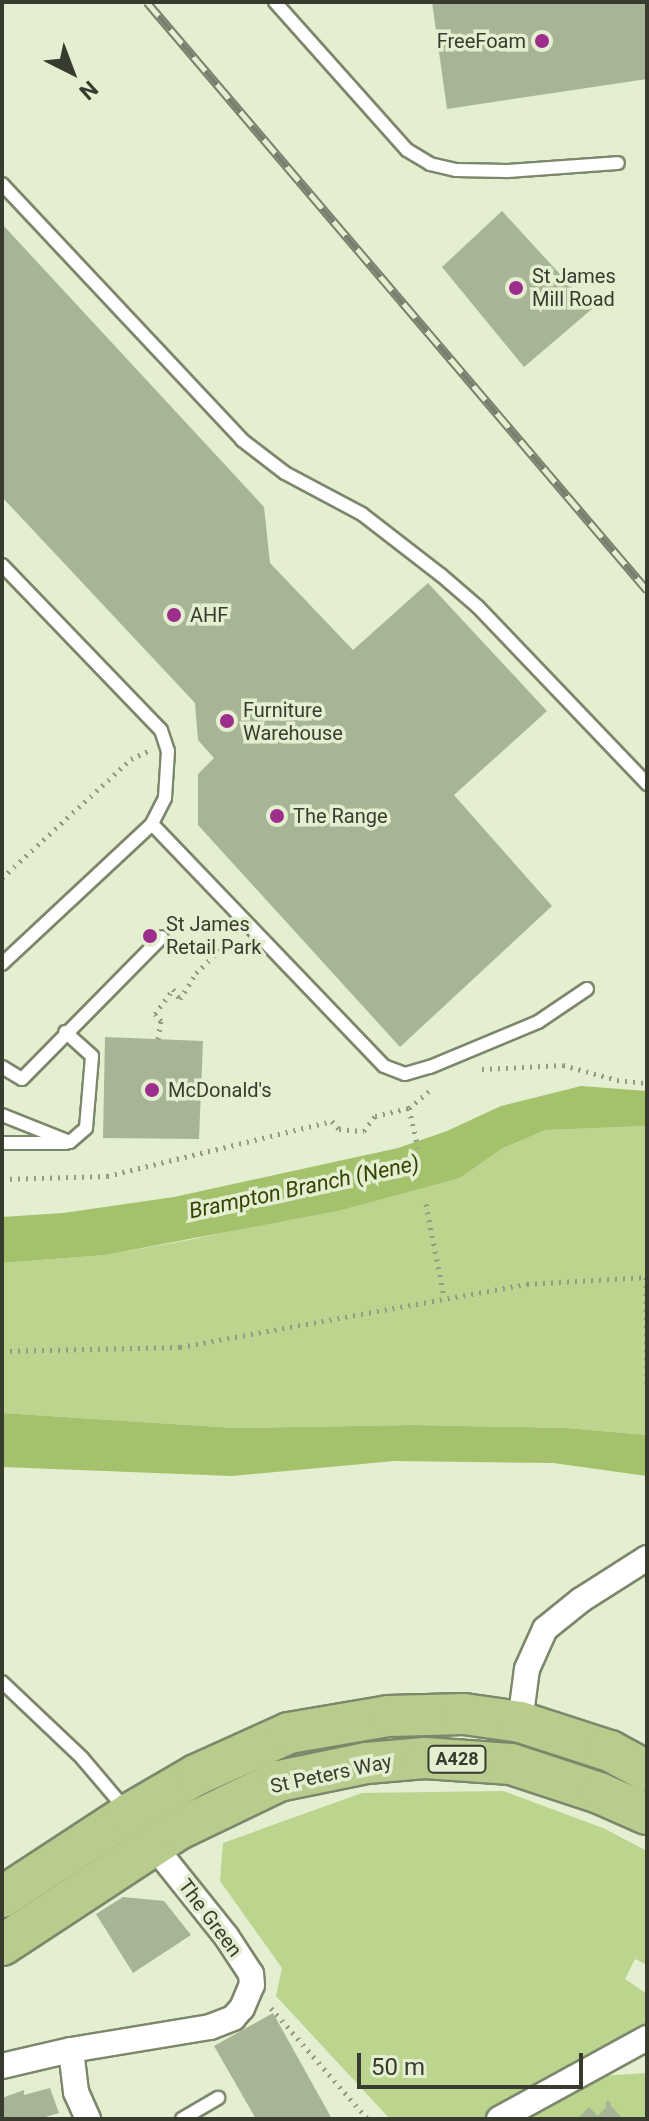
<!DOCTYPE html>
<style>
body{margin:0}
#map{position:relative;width:649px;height:2121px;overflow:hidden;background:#e3efd0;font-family:Roboto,sans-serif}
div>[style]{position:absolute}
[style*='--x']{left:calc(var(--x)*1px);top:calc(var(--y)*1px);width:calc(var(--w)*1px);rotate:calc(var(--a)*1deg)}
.green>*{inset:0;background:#bbd48e}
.water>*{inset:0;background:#a4c26b}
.building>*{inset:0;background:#a8b496}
.path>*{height:5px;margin-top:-2.5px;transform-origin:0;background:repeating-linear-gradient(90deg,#939b85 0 2px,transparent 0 8px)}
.roads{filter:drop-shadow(2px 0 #7c876b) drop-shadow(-2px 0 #7c876b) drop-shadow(0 2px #7c876b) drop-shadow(0 -2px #7c876b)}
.lane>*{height:12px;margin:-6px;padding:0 6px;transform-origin:6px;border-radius:6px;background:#fff}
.street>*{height:24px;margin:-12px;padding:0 12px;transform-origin:12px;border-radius:12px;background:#fff}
.primary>*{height:40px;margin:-20px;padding:0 20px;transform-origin:20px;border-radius:20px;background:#b8cc8e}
.rail>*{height:9px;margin-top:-4.5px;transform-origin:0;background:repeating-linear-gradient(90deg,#e3efd0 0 18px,#79806d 0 36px);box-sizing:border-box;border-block:2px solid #79806d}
.dots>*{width:22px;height:22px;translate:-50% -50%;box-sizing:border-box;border:4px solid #e3efd0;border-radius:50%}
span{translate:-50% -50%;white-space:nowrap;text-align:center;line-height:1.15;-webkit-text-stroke:7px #e3efd0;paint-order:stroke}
.shield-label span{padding:2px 6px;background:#e3efd0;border:2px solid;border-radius:6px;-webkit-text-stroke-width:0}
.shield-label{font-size:18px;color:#373c2f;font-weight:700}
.poi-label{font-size:20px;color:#373c2f}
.right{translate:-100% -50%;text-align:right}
.left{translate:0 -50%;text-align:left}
.street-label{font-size:20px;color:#373c2f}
.water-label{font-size:22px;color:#344502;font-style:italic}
.frame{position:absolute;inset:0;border:4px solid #373c2f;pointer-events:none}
.north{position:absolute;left:32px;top:32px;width:80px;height:80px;-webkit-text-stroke:6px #e3efd0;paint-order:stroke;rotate:138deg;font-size:22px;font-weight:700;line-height:32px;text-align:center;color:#373c2f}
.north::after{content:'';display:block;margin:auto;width:28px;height:36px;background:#373c2f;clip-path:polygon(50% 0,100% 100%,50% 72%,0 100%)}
.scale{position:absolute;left:357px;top:2053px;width:226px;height:36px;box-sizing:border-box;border:4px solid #373c2f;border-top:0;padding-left:10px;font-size:24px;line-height:28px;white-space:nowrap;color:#373c2f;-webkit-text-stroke:6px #e3efd0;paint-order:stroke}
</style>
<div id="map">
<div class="green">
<div style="clip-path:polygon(647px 1126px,647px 1435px,567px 1428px,415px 1425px,235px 1428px,2px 1413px,2px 1263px,105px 1255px,194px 1239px,460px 1178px,503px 1148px,546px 1130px)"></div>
<div style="clip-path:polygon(503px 1791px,603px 1828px,647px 1851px,647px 1965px,635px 1959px,625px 1979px,647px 1994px,647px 2023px,618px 2049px,479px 2119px,390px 2119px,276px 1996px,282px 1968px,220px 1881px,223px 1843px,362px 1793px)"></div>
<div style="clip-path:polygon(647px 2073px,647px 2119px,528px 2119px,602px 2076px)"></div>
</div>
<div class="water">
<div style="clip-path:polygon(581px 1086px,647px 1091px,647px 1126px,546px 1130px,503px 1148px,460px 1178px,337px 1211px,105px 1255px,2px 1263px,2px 1217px,63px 1213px,174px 1197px,398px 1148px,447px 1131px,501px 1106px)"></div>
<div style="clip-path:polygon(2px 1413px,235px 1428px,415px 1425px,567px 1428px,647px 1435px,647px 1476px,553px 1463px,394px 1461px,232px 1476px,2px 1467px)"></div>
</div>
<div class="building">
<div style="clip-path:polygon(432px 2px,647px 2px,647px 79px,447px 109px)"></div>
<div style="clip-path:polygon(502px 211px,592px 309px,524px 367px,442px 267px)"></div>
<div style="clip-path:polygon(2px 224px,264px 507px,270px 563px,353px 650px,428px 583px,547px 711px,454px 795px,552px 906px,400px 1047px,198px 825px,198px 774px,214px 758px,198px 740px,195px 703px,2px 497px)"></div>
<div style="clip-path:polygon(105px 1037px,203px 1041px,199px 1139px,103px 1138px)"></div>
<div style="clip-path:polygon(123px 1897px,164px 1901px,191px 1935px,133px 1973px,96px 1914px)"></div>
<div style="clip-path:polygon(273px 2013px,332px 2119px,256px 2119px,214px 2046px)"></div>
<div style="clip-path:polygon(50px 2088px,59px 2113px,39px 2119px,2px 2119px,2px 2098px,24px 2090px,24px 2095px)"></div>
<div style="clip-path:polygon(606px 2101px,610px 2101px,611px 2106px,623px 2119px,577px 2119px,589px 2107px,598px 2116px,606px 2107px)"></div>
</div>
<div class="path">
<div style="--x:2;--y:878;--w:176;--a:-42.7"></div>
<div style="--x:131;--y:759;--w:19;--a:-25"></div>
<div style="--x:158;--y:1039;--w:18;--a:-81"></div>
<div style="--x:161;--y:1021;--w:9;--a:-131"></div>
<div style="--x:155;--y:1014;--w:31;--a:-54"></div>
<div style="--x:173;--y:989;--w:12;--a:55"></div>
<div style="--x:180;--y:999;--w:31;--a:-58"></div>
<div style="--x:196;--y:973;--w:54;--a:-43.5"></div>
<div style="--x:482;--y:1069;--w:81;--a:-2.8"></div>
<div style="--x:563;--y:1065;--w:56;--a:15.5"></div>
<div style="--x:617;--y:1080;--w:30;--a:6"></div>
<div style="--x:409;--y:1108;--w:41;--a:77.3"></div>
<div style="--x:2;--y:1179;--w:105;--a:-1.6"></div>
<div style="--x:107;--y:1176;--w:232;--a:-13.7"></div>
<div style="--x:332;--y:1121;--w:11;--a:49"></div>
<div style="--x:339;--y:1129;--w:25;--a:5"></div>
<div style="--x:364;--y:1131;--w:19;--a:-54"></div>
<div style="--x:375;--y:1116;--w:35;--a:-13"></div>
<div style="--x:409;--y:1108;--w:26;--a:-40"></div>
<div style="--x:426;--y:1204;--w:95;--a:79"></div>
<div style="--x:646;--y:1277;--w:107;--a:89.5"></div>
<div style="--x:2;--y:1351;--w:178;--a:-1.3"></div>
<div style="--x:180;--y:1347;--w:353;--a:-10.3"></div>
<div style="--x:527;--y:1284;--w:120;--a:-3.3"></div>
<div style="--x:271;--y:2008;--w:147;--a:48.9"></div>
</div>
<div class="roads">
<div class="lane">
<div style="--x:275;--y:2;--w:198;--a:48.3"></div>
<div style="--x:407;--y:150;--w:27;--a:31"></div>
<div style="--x:430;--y:164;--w:27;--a:13"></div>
<div style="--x:456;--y:170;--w:51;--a:1.1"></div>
<div style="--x:507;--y:171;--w:111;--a:-4.1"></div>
<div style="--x:2;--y:184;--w:351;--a:46.8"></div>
<div style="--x:242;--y:440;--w:54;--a:37.5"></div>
<div style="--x:285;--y:473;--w:87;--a:28"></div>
<div style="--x:362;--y:514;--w:100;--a:37.7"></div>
<div style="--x:441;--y:575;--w:49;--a:40.9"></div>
<div style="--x:478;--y:607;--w:245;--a:46.3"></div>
<div style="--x:2;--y:565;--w:229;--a:46.1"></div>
<div style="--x:161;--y:730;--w:22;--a:72"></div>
<div style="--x:168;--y:751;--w:47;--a:93.7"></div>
<div style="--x:165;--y:798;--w:29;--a:117"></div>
<div style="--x:152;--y:824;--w:205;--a:137"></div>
<div style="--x:152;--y:824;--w:335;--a:46.2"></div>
<div style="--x:384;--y:1066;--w:22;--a:21"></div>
<div style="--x:405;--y:1074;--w:26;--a:-16"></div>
<div style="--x:430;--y:1067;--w:117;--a:-22.6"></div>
<div style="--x:538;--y:1022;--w:59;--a:-34"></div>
<div style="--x:2;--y:1067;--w:23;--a:31"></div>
<div style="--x:22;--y:1079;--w:199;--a:-45.4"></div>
<div style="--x:2;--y:1115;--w:73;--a:21.7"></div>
<div style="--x:70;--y:1142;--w:21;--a:-41"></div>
<div style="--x:86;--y:1128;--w:72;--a:-85.2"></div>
<div style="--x:92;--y:1056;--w:36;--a:-138"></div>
<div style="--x:2;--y:1143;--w:64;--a:0"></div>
<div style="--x:2;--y:1682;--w:110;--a:43.5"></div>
<div style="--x:82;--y:1758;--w:70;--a:49.7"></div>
<div style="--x:182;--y:2119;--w:42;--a:-30.3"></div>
</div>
<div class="street">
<div style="--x:520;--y:1722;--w:53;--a:-82.5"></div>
<div style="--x:527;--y:1669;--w:44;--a:-65.8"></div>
<div style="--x:545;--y:1629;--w:46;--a:-38.9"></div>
<div style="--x:581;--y:1600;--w:78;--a:-32.5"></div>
<div style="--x:71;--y:2050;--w:42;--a:83.2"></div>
<div style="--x:76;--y:2092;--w:30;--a:66"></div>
<div style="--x:2;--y:2066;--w:71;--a:-13.1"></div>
<div style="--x:71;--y:2050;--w:141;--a:-9.4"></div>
<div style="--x:210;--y:2027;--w:25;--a:-21"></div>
<div style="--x:233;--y:2018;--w:13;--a:-48"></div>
<div style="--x:242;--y:2008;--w:25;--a:-67"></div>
<div style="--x:252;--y:1985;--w:11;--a:-95"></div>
<div style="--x:251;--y:1974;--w:45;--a:-123.3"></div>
<div style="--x:226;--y:1936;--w:117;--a:-128.7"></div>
<div style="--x:499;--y:2119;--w:169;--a:-28.7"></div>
</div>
<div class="primary">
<div style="--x:2;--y:1897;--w:152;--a:-33.2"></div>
<div style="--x:129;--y:1814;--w:78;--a:-30.2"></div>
<div style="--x:196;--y:1775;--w:102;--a:-24.3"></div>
<div style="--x:289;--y:1733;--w:100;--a:-9.7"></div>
<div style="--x:388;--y:1716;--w:76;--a:-1.5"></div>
<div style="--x:464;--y:1714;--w:57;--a:8.1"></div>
<div style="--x:520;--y:1722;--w:95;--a:17.9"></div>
<div style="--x:610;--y:1751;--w:42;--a:28.4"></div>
<div style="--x:2;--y:1945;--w:209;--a:-33.3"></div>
<div style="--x:177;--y:1830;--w:113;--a:-25.7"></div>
<div style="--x:279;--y:1781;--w:90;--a:-11.6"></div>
<div style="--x:367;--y:1763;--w:58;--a:-4.9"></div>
<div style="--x:425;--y:1758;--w:86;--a:4"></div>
<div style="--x:511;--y:1764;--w:93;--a:18.2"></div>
<div style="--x:599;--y:1793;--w:52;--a:23.6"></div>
</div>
</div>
<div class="rail">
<div style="--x:147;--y:2;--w:772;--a:49.62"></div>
</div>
<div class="dots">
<div style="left:542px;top:41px;background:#9d2e8c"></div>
<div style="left:516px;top:288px;background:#9d2e8c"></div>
<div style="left:174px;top:615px;background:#9d2e8c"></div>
<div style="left:227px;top:721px;background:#9d2e8c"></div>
<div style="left:277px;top:816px;background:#9d2e8c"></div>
<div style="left:150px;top:936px;background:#9d2e8c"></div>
<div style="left:152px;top:1090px;background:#9d2e8c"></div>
</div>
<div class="shield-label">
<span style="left:457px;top:1759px">A428</span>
</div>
<div class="poi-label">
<span class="right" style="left:526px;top:41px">FreeFoam</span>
<span class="left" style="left:532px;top:288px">St James<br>Mill Road</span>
<span class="left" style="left:190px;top:615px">AHF</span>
<span class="left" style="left:243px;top:722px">Furniture<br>Warehouse</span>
<span class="left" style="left:293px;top:816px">The Range</span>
<span class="left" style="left:166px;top:936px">St James<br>Retail Park</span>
<span class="left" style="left:168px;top:1090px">McDonald's</span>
</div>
<div class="street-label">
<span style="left:331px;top:1774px;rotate:-12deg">St Peters Way</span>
<span style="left:210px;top:1918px;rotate:53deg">The Green</span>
</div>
<div class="water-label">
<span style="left:304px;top:1187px;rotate:-12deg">Brampton Branch (Nene)</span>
</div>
<div class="frame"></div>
<div class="north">N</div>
<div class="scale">50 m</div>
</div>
